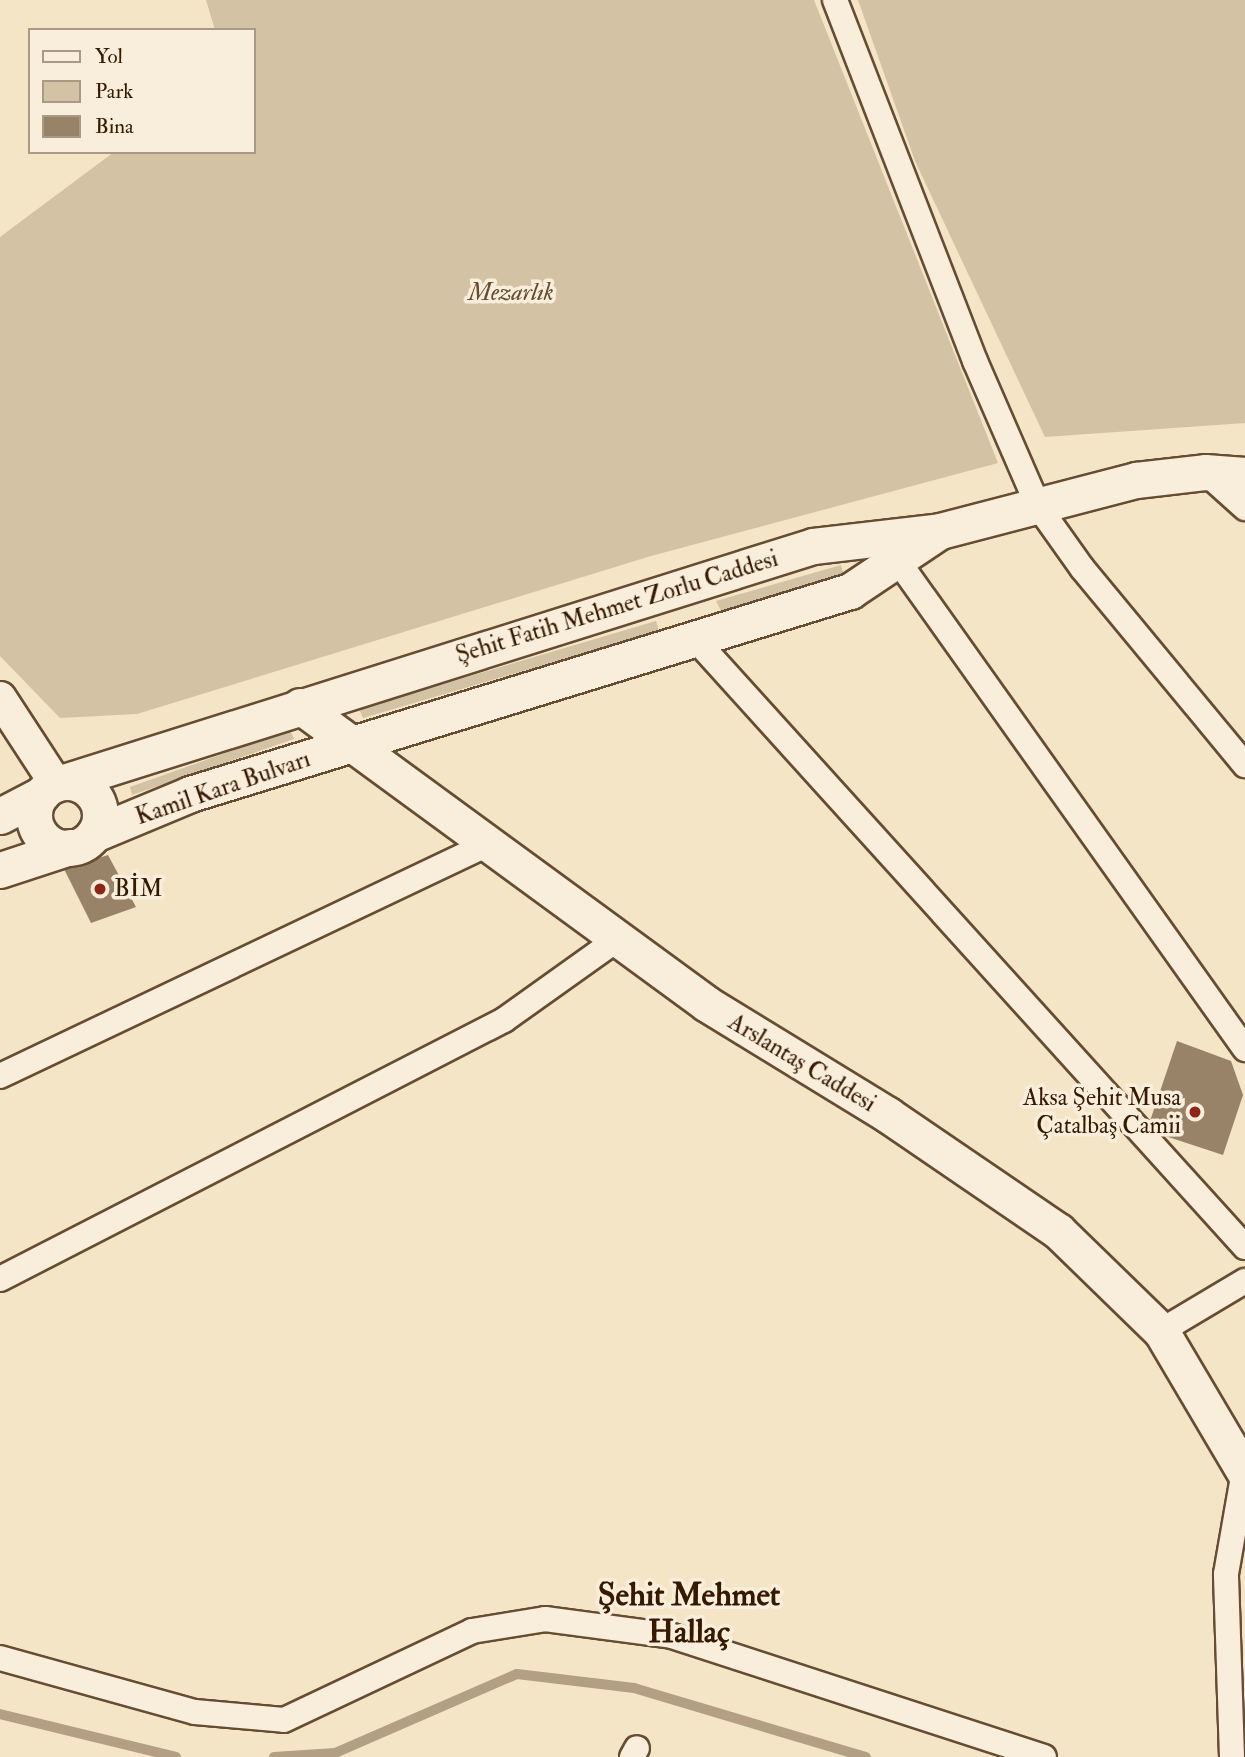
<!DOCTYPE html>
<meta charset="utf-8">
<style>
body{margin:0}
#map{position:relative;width:1245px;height:1757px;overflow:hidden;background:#f4e5c7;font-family:"IM FELL Double Pica",serif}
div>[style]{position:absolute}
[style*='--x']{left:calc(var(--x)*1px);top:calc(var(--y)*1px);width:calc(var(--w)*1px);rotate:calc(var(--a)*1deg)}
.green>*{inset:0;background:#d4c2a5}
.stream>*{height:10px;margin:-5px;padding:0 5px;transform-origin:5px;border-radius:5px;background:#b3a084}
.building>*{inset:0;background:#998368}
.roads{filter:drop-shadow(2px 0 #664c32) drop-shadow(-2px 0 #664c32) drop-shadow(0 2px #664c32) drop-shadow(0 -2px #664c32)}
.minor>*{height:24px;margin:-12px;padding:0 12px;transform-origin:12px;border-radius:12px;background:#f8eedb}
.tertiary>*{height:32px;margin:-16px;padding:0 16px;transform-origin:16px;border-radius:16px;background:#f8eedb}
.secondary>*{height:35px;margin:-17.5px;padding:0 17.5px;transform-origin:17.5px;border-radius:17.5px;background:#f8eedb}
.secondary>.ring{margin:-17.5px;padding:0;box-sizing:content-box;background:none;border:35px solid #f8eedb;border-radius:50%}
.dots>*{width:19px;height:19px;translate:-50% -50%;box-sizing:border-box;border:4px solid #f8eedb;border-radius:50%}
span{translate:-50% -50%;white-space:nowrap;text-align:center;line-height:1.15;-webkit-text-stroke:7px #f8eedb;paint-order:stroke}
.park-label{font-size:24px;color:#654c32;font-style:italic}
.street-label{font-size:24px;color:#361901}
.poi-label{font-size:24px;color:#361901}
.left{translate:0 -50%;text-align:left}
.right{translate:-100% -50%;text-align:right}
.district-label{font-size:32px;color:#361901;font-weight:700}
.legend{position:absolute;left:28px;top:28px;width:228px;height:126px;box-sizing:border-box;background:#f8eedb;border:2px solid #aa9984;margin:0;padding:9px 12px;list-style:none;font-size:21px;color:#361901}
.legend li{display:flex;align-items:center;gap:14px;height:35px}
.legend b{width:35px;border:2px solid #aa9984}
</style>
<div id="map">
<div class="green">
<div style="clip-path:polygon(206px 0,814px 0,998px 463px,651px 556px,137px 714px,60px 718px,0 656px,0 237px,114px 152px,254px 152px,254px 30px,215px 30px)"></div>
<div style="clip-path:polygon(858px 0,1245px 0,1245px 423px,1045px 437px,915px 161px)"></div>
<div style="clip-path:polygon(841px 565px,844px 576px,721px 611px,716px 601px)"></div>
<div style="clip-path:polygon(656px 621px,659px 631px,363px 718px,359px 709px)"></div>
<div style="clip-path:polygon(290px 730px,294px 739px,132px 795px,130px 787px)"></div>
</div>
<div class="stream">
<div style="--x:0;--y:1714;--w:181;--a:13.7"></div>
<div style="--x:274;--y:1757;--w:61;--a:-3.8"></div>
<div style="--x:335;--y:1753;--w:198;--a:-23.5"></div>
<div style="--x:517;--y:1674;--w:118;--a:6.8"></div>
<div style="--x:634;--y:1688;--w:242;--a:16.6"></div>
</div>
<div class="building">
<div style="clip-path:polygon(108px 855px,136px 907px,91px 923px,64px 869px)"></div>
<div style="clip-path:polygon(1177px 1041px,1231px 1061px,1243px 1095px,1223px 1155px,1147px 1130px)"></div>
</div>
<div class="roads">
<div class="minor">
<div style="--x:835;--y:0;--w:387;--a:68.8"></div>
<div style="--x:975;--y:361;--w:158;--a:66.5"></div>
<div style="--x:1038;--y:506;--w:76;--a:54.6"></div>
<div style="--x:1082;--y:568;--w:256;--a:50.4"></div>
<div style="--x:1205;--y:472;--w:54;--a:42"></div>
<div style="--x:898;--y:561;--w:599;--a:54.58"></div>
<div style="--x:695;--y:639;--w:820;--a:47.87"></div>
<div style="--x:0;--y:1076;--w:540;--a:-25.43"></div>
<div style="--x:0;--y:1279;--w:567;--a:-27.2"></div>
<div style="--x:504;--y:1020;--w:138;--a:-35.5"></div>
<div style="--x:1161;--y:1331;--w:98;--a:-30.8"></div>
<div style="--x:0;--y:1658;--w:202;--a:15.5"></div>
<div style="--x:195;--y:1712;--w:89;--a:5.1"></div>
<div style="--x:284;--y:1720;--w:208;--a:-25.3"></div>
<div style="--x:472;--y:1631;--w:74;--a:-9.3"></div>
<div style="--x:545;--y:1619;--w:128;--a:7.6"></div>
<div style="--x:672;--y:1636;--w:391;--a:18"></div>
<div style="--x:632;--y:1757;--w:10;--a:-61"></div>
<div style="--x:1232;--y:1757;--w:183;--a:-91.9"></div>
<div style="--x:1226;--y:1574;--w:105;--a:-80.1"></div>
</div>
<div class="tertiary">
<div style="--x:0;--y:698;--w:103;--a:56.9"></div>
</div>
<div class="secondary">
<div style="--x:300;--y:706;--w:504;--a:36.21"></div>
<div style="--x:707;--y:1004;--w:212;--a:31.5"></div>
<div style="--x:888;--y:1115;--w:206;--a:34.3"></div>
<div style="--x:1058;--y:1231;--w:144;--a:44.2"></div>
<div style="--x:1161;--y:1331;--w:165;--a:59.4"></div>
<div style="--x:64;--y:782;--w:785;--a:-17.49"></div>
<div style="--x:813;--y:546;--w:128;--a:-6.7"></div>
<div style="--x:940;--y:531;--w:203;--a:-14.6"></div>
<div style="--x:1136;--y:480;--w:69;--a:-6.6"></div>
<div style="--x:1205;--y:472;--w:40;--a:4.3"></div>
<div class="ring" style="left:34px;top:782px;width:31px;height:31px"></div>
<div style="--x:0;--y:816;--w:47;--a:-27.6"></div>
<div style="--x:94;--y:834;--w:104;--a:-22.6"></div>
<div style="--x:190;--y:794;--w:691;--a:-17.1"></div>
<div style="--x:850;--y:591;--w:105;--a:-33.7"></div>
<div style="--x:0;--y:870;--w:74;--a:-18.2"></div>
</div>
</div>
<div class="dots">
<div style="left:100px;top:889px;background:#8f2418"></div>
<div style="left:1195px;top:1112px;background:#8f2418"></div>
</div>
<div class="park-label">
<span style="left:511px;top:293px">Mezarlık</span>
</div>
<div class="street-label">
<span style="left:617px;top:607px;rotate:-17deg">Şehit Fatih Mehmet Zorlu Caddesi</span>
<span style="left:223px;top:788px;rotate:-19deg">Kamil Kara Bulvarı</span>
<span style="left:802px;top:1063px;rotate:31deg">Arslantaş Caddesi</span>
</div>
<div class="poi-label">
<span class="left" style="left:114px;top:889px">BİM</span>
<span class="right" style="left:1181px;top:1112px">Aksa Şehit Musa<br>Çatalbaş Camii</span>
</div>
<div class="district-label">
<span style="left:689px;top:1614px">Şehit Mehmet<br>Hallaç</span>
</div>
<ul class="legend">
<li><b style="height:9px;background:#f8eedb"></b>Yol</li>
<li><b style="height:19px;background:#d4c2a5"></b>Park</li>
<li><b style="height:19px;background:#998368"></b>Bina</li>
</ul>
</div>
